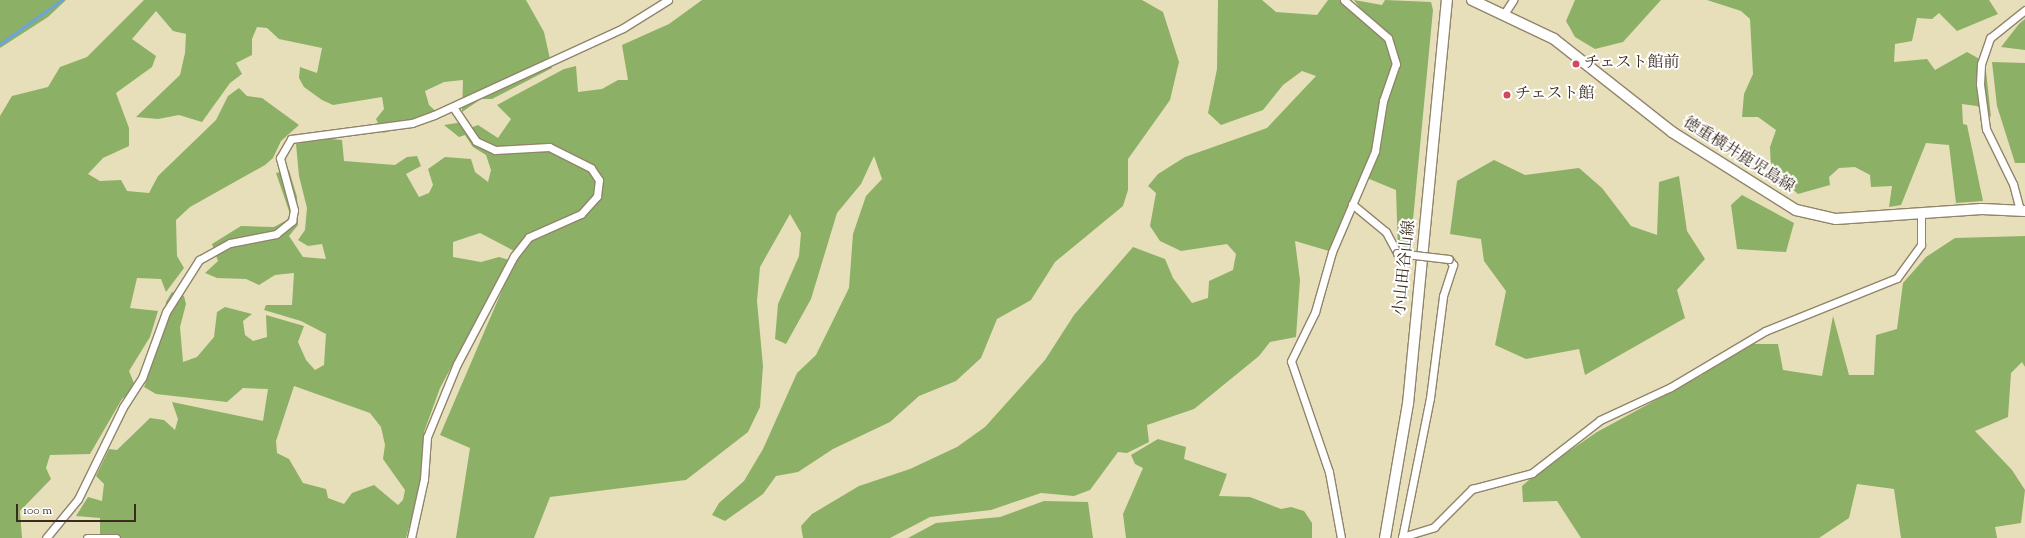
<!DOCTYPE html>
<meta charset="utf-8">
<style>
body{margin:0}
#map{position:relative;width:2025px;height:538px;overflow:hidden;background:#e7dfba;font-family:"Sorts Mill Goudy","Noto Serif JP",serif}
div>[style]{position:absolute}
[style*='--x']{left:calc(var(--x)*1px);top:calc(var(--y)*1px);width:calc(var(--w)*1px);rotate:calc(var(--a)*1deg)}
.forest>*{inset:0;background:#8cb065}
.stream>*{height:2.5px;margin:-1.25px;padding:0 1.25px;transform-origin:1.25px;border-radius:1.25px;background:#6ea3db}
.roads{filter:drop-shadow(1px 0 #91846c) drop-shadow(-1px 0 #91846c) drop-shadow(0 1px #91846c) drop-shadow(0 -1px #91846c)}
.minor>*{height:7px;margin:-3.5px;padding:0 3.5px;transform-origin:3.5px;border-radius:3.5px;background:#fff}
.secondary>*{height:10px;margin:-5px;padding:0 5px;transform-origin:5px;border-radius:5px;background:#fff}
.bridges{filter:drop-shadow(1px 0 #91846c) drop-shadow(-1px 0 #91846c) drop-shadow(0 1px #91846c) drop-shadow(0 -1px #91846c)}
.minor-bridge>*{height:7px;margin:-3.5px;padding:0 3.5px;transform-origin:3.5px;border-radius:3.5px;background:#fff}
.dots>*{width:11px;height:11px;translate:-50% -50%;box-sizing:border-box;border:2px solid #fff;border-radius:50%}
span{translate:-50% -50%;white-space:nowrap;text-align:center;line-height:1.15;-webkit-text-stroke:4px #fff;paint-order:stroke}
.poi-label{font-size:16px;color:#3b2a1e}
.left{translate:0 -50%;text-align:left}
.street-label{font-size:16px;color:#3b2a1e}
.scale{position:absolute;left:16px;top:504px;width:120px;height:18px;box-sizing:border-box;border:2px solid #3b2a1e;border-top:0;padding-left:5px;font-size:12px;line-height:14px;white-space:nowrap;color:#3b2a1e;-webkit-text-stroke:3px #fff;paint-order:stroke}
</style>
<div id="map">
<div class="forest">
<div style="clip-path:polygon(0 0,66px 0,48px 17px,0 48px)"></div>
<div style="clip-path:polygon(144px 0,526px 0,544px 32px,552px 68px,492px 99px,481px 99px,462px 112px,463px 80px,444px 82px,425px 91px,429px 105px,442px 117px,383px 133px,376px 119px,384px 109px,382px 97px,333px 105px,322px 100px,304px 87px,299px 78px,300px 67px,317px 73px,322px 48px,279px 39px,267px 28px,257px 27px,252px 39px,252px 55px,236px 63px,242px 74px,230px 83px,202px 122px,179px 115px,158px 119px,136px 117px,180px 75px,185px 53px,186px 34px,173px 31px,156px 11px,132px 39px,156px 56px,152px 67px,116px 93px,129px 128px,129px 146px,103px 158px,88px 174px,100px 181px,121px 180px,127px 191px,149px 193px,158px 176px,216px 120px,228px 96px,239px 88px,247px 96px,262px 98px,299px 125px,281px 141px,273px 158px,265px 165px,190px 207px,176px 220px,177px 256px,184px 268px,166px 292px,161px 279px,137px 278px,130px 308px,158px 311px,150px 337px,129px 371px,136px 388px,122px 399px,90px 454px,50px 455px,46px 468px,51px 479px,20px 511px,22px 538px,0 538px,0 116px,12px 96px,48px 87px,60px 67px,87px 57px)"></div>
<div style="clip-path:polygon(evenodd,702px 0,1142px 0,1163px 12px,1179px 62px,1170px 100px,1128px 159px,1128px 190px,1123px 206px,1055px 262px,1031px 300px,997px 319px,981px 358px,956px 381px,919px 396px,890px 422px,833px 449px,798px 472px,776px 476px,763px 494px,725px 521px,712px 515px,719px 503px,744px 481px,763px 449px,797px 373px,816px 355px,849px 288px,853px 234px,866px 196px,882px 179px,874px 156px,861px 184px,837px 213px,811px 299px,786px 344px,775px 339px,778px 304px,799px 256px,801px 233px,790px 214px,760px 267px,757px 301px,763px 366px,760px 407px,748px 432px,686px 480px,550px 497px,534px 538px,456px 538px,470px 448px,440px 435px,518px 253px,480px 233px,453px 242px,453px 257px,481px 262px,499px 257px,509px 260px,440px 388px,424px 432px,425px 470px,406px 538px,107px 538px,100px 534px,100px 518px,76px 516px,88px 497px,102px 501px,104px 484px,96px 476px,109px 449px,117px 450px,150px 418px,164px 420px,175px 430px,178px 419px,172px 402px,263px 421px,268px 389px,243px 388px,227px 402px,156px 394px,144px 387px,164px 331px,166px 302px,172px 292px,184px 296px,186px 304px,180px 327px,183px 362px,197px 357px,214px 337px,217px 312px,225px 307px,252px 314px,243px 321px,245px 335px,253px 341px,267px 337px,266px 315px,304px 326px,298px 342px,306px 360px,315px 370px,324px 365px,326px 334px,301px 321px,264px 310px,266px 305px,292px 305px,294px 273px,275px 275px,259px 285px,246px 279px,217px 278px,205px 273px,218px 261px,212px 244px,241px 226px,274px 227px,287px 220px,290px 214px,276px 173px,289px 170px,297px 197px,298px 225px,289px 236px,303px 257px,326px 259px,322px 244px,308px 246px,298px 240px,305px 230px,307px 208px,299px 176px,296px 144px,321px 138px,342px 140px,344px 161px,395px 165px,407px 157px,417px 156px,421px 166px,406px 174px,419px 197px,429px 193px,433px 185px,428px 169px,445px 157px,471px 159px,475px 172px,488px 182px,491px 170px,486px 155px,473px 147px,465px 135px,459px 137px,444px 125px,464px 122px,470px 128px,478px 125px,498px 138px,511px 119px,497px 105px,564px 69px,576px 66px,578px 92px,602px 89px,618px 80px,628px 80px,622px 45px,669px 24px,702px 0,294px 386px,370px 413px,381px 427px,385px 445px,383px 459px,405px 490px,403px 500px,398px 505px,374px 485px,352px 493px,344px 504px,328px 498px,326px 489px,303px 483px,289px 459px,277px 453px,276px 441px,294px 386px)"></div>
<div style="clip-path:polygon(1218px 0,1262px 0,1276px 12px,1317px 15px,1328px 0,1347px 0,1362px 11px,1354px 0,1382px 5px,1385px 0,1431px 2px,1433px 10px,1410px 251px,1398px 250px,1396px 190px,1362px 176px,1329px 251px,1295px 241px,1300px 280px,1296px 337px,1270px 342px,1259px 356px,1194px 409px,1147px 425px,1149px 442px,1127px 453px,1118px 452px,1090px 490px,1074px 496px,1041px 493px,991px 510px,930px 517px,890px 538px,803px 538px,801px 526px,812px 514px,859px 486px,910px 469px,957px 447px,985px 427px,1045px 360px,1074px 315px,1133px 247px,1165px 259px,1173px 278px,1192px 303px,1208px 298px,1209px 281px,1233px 270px,1236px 254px,1227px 244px,1181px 251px,1160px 241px,1150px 226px,1156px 193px,1148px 186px,1158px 174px,1185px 157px,1267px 128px,1316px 76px,1302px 71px,1283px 85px,1263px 110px,1221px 125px,1208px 113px,1217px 69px)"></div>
<div style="clip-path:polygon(1575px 0,1661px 0,1623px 42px,1595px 49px,1575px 37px,1566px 21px)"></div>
<div style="clip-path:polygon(1707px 0,1989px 0,1998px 14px,1957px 31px,1939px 13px,1932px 19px,1917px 18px,1912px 41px,1895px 44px,1894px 62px,1927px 59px,1935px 70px,1967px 52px,1985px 62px,1991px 117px,1977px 106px,1962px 104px,1963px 124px,1967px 125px,1983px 201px,1956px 203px,1949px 145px,1926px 143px,1901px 205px,1889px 207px,1892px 186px,1871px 187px,1870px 175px,1855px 167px,1839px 168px,1829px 177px,1830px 185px,1798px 194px,1771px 169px,1770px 147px,1776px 130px,1758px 117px,1742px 117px,1744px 94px,1753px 74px,1750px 19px,1741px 11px)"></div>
<div style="clip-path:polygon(2025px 19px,2025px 50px,2001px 47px,2019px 24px)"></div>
<div style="clip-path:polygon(1992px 62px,2025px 63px,2025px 163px,2015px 163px,1997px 106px)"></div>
<div style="clip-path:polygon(1494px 160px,1525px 175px,1579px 168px,1602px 188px,1631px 226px,1657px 235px,1659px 182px,1679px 176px,1687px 231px,1705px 259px,1677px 290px,1685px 318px,1585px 375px,1579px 349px,1526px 359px,1495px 345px,1506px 291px,1484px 261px,1481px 239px,1450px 234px,1457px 181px)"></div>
<div style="clip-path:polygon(1742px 195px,1794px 223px,1786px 252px,1737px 249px,1731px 205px)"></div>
<div style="clip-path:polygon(2025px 236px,2025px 367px,2022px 362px,2011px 373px,2008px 417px,1975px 431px,2012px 470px,2025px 490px,2021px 523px,1995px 527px,1997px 538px,1901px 538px,1894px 489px,1857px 484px,1849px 518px,1819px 538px,1581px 538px,1557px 501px,1523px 502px,1522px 486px,1537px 473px,1597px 432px,1702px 375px,1747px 344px,1778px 344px,1783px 370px,1822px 376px,1833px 316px,1849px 375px,1874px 375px,1876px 335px,1897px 329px,1903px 283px,1926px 257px,1955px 238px)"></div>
<div style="clip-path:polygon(1158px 439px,1186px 447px,1184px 459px,1227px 474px,1219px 496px,1250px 497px,1281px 509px,1291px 507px,1304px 511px,1312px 523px,1312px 538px,1126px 538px,1123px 514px,1143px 468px,1135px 464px,1131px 455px)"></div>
<div style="clip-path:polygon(1044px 501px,1088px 502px,1093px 538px,908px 538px,936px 523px,1000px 517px)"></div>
</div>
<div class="stream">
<div style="--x:0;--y:44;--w:76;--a:-35.4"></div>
</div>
<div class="roads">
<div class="minor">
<div style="--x:1504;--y:14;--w:17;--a:-57"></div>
<div style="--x:1352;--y:204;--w:44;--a:39.5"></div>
<div style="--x:1386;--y:232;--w:24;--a:62"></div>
<div style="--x:2020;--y:210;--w:27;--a:-105"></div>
<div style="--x:2013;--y:184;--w:61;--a:-116.1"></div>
<div style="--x:1986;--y:129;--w:45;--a:-97.6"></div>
<div style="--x:1980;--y:84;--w:20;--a:-87"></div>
<div style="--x:1981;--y:64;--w:28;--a:-71"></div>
<div style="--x:1990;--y:38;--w:45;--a:-38.7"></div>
<div style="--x:1402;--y:537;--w:34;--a:-17"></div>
<div style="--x:1434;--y:527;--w:54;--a:-45"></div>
<div style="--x:1472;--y:489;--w:62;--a:-14.9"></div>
<div style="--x:1532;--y:473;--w:86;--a:-37.9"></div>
<div style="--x:1600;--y:420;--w:78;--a:-24.9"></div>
<div style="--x:1671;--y:387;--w:109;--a:-30.8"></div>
<div style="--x:1765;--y:331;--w:142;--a:-21.9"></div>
<div style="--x:1897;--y:278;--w:41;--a:-54"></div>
<div style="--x:1921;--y:245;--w:32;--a:-90"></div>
<div style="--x:46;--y:538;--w:50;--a:-50.6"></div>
<div style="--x:78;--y:499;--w:102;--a:-63.9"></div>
<div style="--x:123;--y:407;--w:35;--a:-57"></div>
<div style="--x:142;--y:378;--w:70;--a:-70"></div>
<div style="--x:166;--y:312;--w:62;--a:-57.6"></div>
<div style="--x:199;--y:260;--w:35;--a:-29"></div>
<div style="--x:230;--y:243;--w:47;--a:-11.1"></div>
<div style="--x:276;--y:234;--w:21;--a:-39"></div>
<div style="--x:292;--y:221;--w:11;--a:-80"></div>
<div style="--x:294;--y:210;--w:54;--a:-105.1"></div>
<div style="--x:280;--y:158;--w:22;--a:-60"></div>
<div style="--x:291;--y:139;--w:122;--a:-7.5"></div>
<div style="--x:412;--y:123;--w:23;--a:-20"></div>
<div style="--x:434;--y:115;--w:208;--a:-24.7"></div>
<div style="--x:623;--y:28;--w:53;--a:-31.9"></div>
<div style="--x:87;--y:538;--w:29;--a:0"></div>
<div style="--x:411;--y:538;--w:60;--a:-77.6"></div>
<div style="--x:424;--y:479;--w:42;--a:-85.9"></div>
<div style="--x:427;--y:437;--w:79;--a:-67.7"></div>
<div style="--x:457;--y:364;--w:122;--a:-62.2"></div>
<div style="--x:514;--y:256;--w:24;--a:-52"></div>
<div style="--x:529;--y:237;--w:57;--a:-23.9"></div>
<div style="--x:581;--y:214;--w:24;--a:-48"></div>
<div style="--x:597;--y:196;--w:16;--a:-83"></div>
<div style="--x:599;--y:180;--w:14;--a:-124"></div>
<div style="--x:591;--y:168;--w:47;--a:-153.4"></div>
<div style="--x:549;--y:147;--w:54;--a:176.8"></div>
<div style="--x:495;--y:150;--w:21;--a:-155"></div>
<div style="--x:476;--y:141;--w:41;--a:-124.1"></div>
<div style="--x:1341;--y:538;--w:67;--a:-100.3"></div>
<div style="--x:1329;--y:472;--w:117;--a:-108.9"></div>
<div style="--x:1291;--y:361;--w:55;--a:-63.9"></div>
<div style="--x:1315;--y:312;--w:62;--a:-74.2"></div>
<div style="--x:1332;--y:252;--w:110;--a:-66.9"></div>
<div style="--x:1375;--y:151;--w:51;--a:-80.9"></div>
<div style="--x:1383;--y:101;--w:39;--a:-71"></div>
<div style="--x:1396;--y:64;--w:27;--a:-107"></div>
<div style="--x:1388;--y:38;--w:58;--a:-139.2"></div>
<div style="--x:1402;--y:538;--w:143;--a:-78.7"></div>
<div style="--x:1430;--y:398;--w:103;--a:-82.7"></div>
<div style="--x:1443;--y:296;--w:33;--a:-72"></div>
<div style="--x:1453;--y:265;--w:7;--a:-124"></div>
</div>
<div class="secondary">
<div style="--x:1472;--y:0;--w:91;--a:25.4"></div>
<div style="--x:1554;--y:39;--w:150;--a:38.2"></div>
<div style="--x:1672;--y:132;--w:146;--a:32.2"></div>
<div style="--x:1796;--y:210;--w:41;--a:12.7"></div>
<div style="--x:1836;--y:219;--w:146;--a:-3.9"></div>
<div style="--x:1982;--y:209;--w:43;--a:2.7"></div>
<div style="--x:1385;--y:538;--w:136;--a:-80.3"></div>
<div style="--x:1408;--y:404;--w:406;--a:-84.5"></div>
</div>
</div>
<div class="bridges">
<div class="minor-bridge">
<div style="--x:1397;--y:253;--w:52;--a:6.6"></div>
</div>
</div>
<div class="dots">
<div style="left:1576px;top:64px;background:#d1495b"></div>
<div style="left:1507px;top:95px;background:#d1495b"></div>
</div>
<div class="poi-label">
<span class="left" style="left:1584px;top:64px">チェスト館前</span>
<span class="left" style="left:1515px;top:95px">チェスト館</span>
</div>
<div class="street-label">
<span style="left:1738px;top:156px;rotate:32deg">徳重横井鹿児島線</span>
<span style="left:1406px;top:268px;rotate:-84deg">小山田谷山線</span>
</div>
<div class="scale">100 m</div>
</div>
